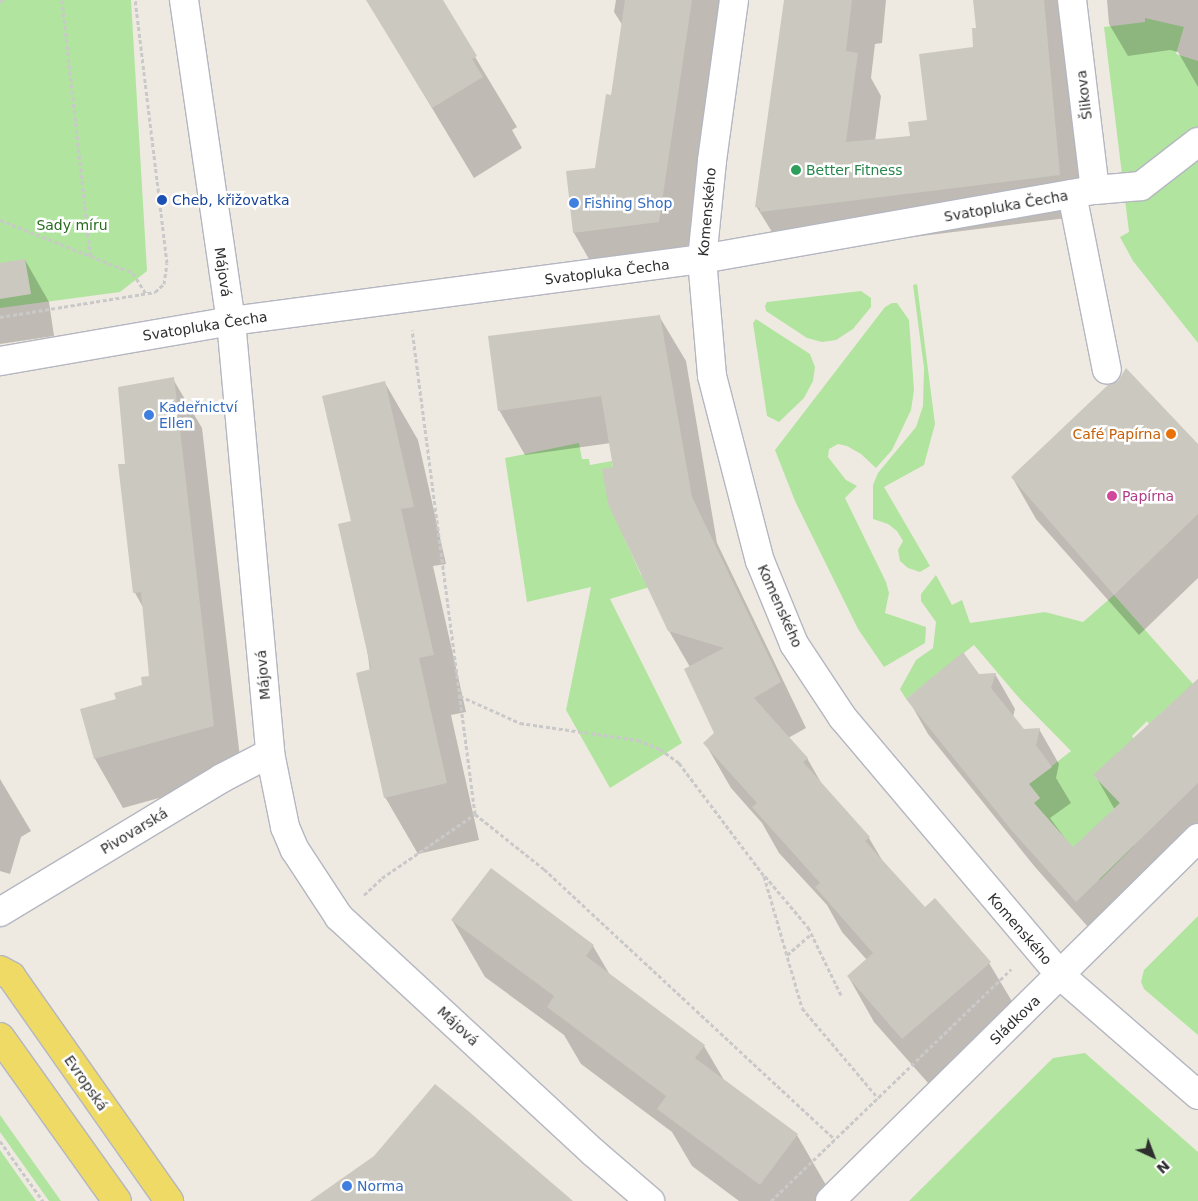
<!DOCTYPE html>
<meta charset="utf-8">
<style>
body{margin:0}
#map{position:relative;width:1198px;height:1201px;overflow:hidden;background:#efeae1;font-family:"DejaVu Sans",sans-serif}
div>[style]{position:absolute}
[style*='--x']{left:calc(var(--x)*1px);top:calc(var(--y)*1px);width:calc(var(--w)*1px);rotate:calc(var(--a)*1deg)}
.green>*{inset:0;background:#b1e49f}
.shadow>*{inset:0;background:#0003}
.building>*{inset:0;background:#cbc8bf}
.path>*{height:3px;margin-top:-1.5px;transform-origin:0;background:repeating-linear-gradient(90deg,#c9c9c9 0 4px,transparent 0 6.5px)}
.roads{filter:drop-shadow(1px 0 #b4b6c1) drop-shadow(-1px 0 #b4b6c1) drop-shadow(0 1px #b4b6c1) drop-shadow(0 -1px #b4b6c1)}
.minor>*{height:28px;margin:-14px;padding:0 14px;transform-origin:14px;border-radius:14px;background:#fff}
.major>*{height:28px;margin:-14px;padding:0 14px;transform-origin:14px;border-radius:14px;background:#efda65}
.dots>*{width:14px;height:14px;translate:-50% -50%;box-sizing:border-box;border:2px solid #fff;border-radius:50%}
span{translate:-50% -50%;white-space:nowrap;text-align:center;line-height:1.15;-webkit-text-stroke:5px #fff;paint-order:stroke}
.street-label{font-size:14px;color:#2e2e2e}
.leisure-label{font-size:14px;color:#27864d}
.left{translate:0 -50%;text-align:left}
.transit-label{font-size:14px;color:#164399}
.shop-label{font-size:14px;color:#366cbe}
.park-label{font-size:14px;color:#266c1c}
.food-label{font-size:14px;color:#c56008}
.right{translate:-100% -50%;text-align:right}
.hotel-label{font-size:14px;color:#b23c85}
.north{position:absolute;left:1128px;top:1131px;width:50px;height:50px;-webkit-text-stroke:4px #fff;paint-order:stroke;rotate:137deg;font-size:14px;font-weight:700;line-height:20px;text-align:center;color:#2e2e2e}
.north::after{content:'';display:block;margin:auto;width:18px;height:22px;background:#2e2e2e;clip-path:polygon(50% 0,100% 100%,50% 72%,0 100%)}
</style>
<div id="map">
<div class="green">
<div style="clip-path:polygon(0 0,131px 0,147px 271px,120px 292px,0 308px)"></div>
<div style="clip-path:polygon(1145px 18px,1184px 27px,1176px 54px,1198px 61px,1198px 343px,1133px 261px,1120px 237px,1129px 232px,1104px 27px,1145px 22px)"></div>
<div style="clip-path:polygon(917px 284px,935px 424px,924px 465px,884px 487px,930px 566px,920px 572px,908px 568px,900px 561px,898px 550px,903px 541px,897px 531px,888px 524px,873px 519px,873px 485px,878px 473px,916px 427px,923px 406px,924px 368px,913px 285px)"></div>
<div style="clip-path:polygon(861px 291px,871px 298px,871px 307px,853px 329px,836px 340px,822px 342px,807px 338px,766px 311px,765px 306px,767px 302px)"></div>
<div style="clip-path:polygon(892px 303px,897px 303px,909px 320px,914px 390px,911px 410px,892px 450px,876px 468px,861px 454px,847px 446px,838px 444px,829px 449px,828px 457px,846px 480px,857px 486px,845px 498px,886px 582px,889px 593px,885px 613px,926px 627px,925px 643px,884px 667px,858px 629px,795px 501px,775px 450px,885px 307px)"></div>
<div style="clip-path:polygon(756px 319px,810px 354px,815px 367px,813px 381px,804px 398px,779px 422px,767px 416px,753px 323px)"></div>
<div style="clip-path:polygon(579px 443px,582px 459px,589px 459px,590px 465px,612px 461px,622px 533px,641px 575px,647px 572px,653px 586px,610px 599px,682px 743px,610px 788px,566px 710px,591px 587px,527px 602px,505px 458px)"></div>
<div style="clip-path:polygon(936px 575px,952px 605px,962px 600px,970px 623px,1045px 612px,1083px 622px,1114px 595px,1193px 684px,1149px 724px,1147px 721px,1132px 736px,1134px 739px,1095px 777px,1120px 803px,1107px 816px,1134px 846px,1100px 880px,1034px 803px,1040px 798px,1029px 784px,1071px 751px,1020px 699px,974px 645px,906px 699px,900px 689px,916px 660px,933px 648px,936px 622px,921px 601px,921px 594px)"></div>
<div style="clip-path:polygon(1198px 916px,1198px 1035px,1144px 989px,1141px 982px,1144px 970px)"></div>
<div style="clip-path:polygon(1085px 1053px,1198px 1152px,1198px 1201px,909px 1201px,1053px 1058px)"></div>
<div style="clip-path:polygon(0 1115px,61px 1201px,49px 1201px,0 1132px)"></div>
<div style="clip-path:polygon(0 1150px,36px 1201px,0 1201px)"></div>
</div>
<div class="shadow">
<div style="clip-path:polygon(367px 0,441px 0,517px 127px,512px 130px,522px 148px,474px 178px)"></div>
<div style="clip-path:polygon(616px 0,725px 0,685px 269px,601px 280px,574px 233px,597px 169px,612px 97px,623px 26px,614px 12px)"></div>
<div style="clip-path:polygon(786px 0,886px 0,882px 43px,875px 44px,871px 78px,881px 96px,875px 141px,911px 137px,928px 121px,974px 48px,978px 29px,974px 0,1063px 0,1083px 216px,785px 253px,756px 206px)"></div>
<div style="clip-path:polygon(1107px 0,1198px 0,1198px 87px,1178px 52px,1170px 50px,1128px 56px,1109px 24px)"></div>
<div style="clip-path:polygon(25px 260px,49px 302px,54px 336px,0 344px,0 264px)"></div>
<div style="clip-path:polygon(659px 316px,686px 361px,717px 543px,806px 728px,788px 738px,807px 758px,823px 786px,869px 838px,885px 865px,925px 909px,989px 963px,1016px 1008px,929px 1084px,874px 1022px,848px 976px,867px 960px,842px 932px,827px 905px,779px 853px,762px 823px,731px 788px,705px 743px,715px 734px,690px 667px,669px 631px,615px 468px,611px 443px,525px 455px,499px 410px)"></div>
<div style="clip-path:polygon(173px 379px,202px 428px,242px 775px,123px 808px,95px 759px,117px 700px,144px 686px,151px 677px,144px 609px,135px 593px,126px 465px)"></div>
<div style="clip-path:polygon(385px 383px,418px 440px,446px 564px,433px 566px,466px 712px,451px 715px,479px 840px,418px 854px,385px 797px,352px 522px)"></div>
<div style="clip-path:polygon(1198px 446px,1198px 578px,1139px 635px,1036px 519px,1012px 477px)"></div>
<div style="clip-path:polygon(995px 674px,1015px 709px,1013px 717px,1024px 731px,1039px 729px,1059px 764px,1056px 778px,1071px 803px,1050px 818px,1073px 849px,1115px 810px,1095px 775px,1198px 679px,1198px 838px,1096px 936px,1035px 867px,928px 734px,908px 699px,979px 675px)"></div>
<div style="clip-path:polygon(0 779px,31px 831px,21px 837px,10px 874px,0 871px)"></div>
<div style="clip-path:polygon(452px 920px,593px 946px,610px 975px,704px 1046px,724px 1080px,797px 1135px,830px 1192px,824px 1201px,739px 1201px,692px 1166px,672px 1132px,581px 1064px,564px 1035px,485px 977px)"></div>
</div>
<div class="building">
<div style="clip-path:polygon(366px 0,443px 0,477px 56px,472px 59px,483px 77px,432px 108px)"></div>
<div style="clip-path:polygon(625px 0,692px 0,659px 222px,573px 233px,566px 171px,595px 168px,606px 94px,611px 95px)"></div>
<div style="clip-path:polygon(784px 0,852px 0,846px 51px,858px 53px,846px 142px,910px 136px,908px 122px,927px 120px,919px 54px,973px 47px,972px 28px,976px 28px,973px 0,1044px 0,1060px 175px,760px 212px,760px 208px,755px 207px)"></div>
<div style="clip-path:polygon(25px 259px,31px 294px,0 299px,0 263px)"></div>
<div style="clip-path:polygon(660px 315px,692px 497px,781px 682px,754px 698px,808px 758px,803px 762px,870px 837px,865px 841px,925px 907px,935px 898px,991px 962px,902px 1039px,847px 976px,873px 953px,815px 887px,820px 883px,752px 807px,757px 803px,703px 743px,714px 733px,684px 669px,724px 648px,668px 631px,608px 504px,602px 469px,613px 467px,601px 396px,498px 411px,488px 336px)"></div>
<div style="clip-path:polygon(1126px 368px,1198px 444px,1198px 514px,1114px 595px,1011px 477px,1108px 385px,1118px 381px)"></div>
<div style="clip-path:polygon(174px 377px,214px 726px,94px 759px,80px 709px,116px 699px,114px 693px,142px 685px,141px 677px,149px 676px,141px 592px,133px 593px,118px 464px,125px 464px,118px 387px)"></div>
<div style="clip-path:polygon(385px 381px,414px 507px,401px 509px,434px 655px,419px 658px,447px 783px,384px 798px,356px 673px,371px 669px,338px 524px,351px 521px,322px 396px)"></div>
<div style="clip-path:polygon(963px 652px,979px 674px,996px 673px,991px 688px,1024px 729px,1040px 728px,1036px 745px,1052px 767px,1029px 784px,1040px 798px,1034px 803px,1073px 847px,1120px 803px,1093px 775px,1198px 679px,1198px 783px,1076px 902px,1013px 832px,906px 699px)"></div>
<div style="clip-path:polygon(491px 868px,594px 945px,586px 956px,705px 1045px,695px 1058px,798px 1134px,760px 1185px,657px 1109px,666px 1096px,547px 1007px,554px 996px,451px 920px)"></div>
<div style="clip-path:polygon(435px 1084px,467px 1110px,573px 1201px,310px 1201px,374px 1156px)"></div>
</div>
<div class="path">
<div style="--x:62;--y:0;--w:257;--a:83.7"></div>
<div style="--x:0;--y:2;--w:4;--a:-34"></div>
<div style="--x:0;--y:220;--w:143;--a:21.7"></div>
<div style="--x:133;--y:273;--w:25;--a:58"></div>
<div style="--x:0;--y:317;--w:157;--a:-9.2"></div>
<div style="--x:155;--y:292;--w:12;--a:-42"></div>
<div style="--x:164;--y:284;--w:21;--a:-82"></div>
<div style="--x:167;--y:263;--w:265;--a:-96.9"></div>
<div style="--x:460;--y:696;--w:66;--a:24.2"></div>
<div style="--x:520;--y:723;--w:119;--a:8.2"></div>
<div style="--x:638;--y:740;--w:24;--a:22"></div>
<div style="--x:660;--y:749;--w:24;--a:36"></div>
<div style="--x:679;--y:763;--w:141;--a:53"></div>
<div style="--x:764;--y:876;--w:137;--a:73.9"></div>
<div style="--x:802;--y:1008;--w:118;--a:49.8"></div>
<div style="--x:475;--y:814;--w:88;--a:38.6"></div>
<div style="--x:544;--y:869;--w:397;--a:42.9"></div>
<div style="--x:765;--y:876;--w:67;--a:49.9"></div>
<div style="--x:808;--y:927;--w:76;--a:64.1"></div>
<div style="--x:364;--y:895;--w:25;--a:-43"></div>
<div style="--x:382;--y:878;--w:113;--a:-34.5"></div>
<div style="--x:475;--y:814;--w:488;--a:-97.4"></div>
<div style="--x:787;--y:955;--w:32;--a:-41"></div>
<div style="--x:0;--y:1141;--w:74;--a:54.4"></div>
<div style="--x:771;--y:1201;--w:334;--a:-44"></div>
</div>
<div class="roads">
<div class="minor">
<div style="--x:184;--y:0;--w:324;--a:81.7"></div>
<div style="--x:231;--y:321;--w:434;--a:84.8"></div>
<div style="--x:270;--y:753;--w:76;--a:78.5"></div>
<div style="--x:285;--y:827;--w:25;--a:67"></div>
<div style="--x:295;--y:850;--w:80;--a:56.7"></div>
<div style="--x:339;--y:917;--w:347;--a:42.8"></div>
<div style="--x:594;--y:1153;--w:74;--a:40.6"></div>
<div style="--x:734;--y:0;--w:162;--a:97.8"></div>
<div style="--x:712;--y:161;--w:99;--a:95.8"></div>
<div style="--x:702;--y:259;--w:117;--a:85.1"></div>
<div style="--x:712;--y:376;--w:191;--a:75.5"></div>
<div style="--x:760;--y:561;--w:90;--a:67.7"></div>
<div style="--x:794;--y:644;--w:89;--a:56.5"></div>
<div style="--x:843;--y:718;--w:336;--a:49.8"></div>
<div style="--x:1060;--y:975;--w:183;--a:41"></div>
<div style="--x:1072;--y:0;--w:191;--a:83.1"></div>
<div style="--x:1072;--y:194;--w:179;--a:78.8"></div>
<div style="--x:0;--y:361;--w:234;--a:-9.8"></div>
<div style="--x:231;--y:321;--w:475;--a:-7.5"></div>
<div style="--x:702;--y:259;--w:399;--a:-10"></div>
<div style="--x:1095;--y:190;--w:46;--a:-5"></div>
<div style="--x:1141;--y:186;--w:72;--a:-37.7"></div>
<div style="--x:0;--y:912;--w:259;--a:-31.1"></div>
<div style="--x:222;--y:778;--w:54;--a:-27.5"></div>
<div style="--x:830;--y:1201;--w:517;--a:-44.61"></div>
</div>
<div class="major">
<div style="--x:0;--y:970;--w:13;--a:29"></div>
<div style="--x:11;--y:976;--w:275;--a:54.9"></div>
<div style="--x:0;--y:1037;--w:201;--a:54.5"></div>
</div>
</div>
<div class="dots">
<div style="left:796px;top:170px;background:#2e9e5b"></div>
<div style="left:162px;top:200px;background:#1a4fb4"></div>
<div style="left:574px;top:203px;background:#3f7fe0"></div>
<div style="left:149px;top:415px;background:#3f7fe0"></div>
<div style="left:1171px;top:434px;background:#e8710a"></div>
<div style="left:1112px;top:496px;background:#d1479c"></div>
<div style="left:347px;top:1186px;background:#3f7fe0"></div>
</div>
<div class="street-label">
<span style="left:1084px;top:95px;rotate:-97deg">Šlikova</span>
<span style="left:1006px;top:206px;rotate:-10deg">Svatopluka Čecha</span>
<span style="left:707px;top:212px;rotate:-85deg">Komenského</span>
<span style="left:223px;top:272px;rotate:82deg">Májová</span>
<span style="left:607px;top:272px;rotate:-7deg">Svatopluka Čecha</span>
<span style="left:205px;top:326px;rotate:-9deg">Svatopluka Čecha</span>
<span style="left:780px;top:606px;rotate:66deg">Komenského</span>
<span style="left:263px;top:675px;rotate:-95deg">Májová</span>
<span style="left:134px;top:831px;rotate:-31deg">Pivovarská</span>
<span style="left:1020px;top:929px;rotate:49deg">Komenského</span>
<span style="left:1015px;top:1020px;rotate:-44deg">Sládkova</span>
<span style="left:458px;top:1026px;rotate:43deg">Májová</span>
<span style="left:86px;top:1083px;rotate:55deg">Evropská</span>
</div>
<div class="leisure-label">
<span class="left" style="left:806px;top:170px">Better Fitness</span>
</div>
<div class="transit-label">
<span class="left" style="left:172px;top:200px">Cheb, křižovatka</span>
</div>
<div class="shop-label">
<span class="left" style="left:584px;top:203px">Fishing Shop</span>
<span class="left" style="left:159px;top:415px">Kadeřnictví<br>Ellen</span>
<span class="left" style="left:357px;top:1186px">Norma</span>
</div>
<div class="park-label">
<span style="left:72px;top:225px">Sady míru</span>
</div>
<div class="food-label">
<span class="right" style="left:1161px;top:434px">Café Papírna</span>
</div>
<div class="hotel-label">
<span class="left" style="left:1122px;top:496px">Papírna</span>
</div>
<div class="north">N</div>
</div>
